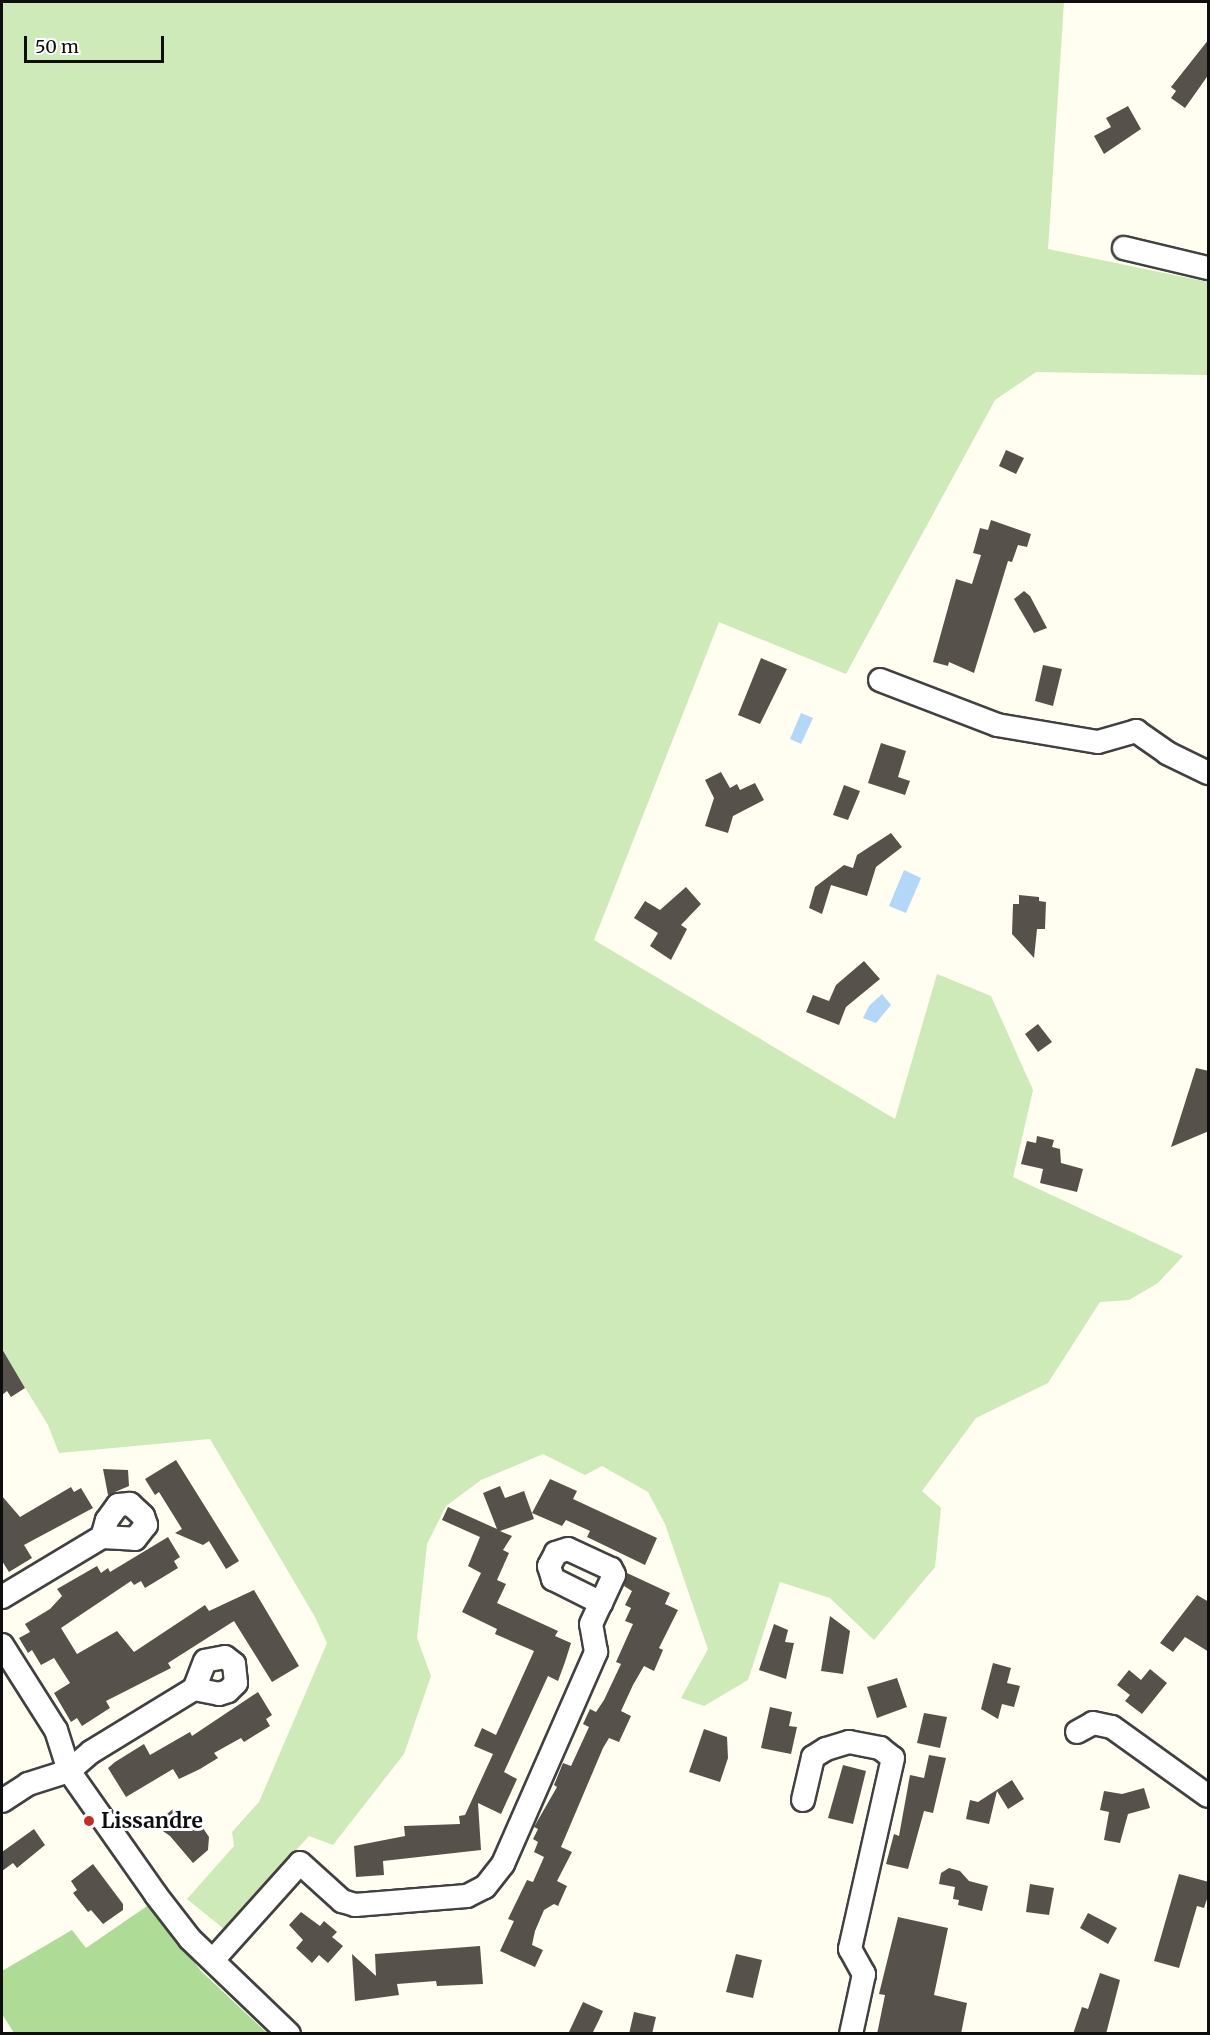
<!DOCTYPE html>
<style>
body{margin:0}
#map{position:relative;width:1210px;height:2035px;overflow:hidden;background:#fffef0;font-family:Merriweather,serif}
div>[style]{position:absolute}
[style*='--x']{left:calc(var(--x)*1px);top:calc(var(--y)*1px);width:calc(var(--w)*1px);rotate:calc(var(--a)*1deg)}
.green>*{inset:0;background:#cdeab8}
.forest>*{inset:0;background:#aedc97}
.water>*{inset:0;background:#b4d6f7}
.building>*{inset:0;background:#57514b}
.roads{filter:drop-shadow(2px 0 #414141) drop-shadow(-2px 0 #414141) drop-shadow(0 2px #414141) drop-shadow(0 -2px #414141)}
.minor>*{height:22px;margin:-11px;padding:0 11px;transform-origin:11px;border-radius:11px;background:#fff}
.dots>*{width:16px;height:16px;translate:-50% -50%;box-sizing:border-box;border:3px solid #fff;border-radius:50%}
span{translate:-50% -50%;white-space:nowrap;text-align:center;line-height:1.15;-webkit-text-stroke:6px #fff;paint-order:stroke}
.poi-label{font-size:21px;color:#0e0e0e;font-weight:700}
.left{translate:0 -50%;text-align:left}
.frame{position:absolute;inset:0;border:3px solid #0e0e0e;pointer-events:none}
.scale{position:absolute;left:24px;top:36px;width:140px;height:27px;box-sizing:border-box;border:3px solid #0e0e0e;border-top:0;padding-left:8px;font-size:18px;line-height:21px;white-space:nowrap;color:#0e0e0e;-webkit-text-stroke:4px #fff;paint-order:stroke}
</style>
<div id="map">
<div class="green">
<div style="clip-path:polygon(2px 2px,1064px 2px,1048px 249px,1208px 282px,1208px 375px,1036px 372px,995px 400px,846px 674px,719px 622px,594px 940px,895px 1119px,937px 974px,991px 996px,1033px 1090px,1013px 1177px,1183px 1256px,1158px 1283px,1129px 1300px,1100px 1302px,1048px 1383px,976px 1418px,922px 1491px,941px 1508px,935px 1567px,874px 1640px,830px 1598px,780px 1582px,748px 1680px,704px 1706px,681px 1698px,708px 1649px,665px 1524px,648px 1492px,602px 1466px,585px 1475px,543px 1454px,481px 1480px,446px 1506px,427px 1544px,417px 1638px,431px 1676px,404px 1754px,333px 1845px,309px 1836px,224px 1929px,187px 1899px,234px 1846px,232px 1832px,259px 1802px,327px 1643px,315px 1617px,210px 1439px,59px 1453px,48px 1425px,2px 1350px)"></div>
</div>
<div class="forest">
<div style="clip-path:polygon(150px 1904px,201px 1971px,267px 2033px,14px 2033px,2px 2014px,2px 1971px,72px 1930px,86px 1948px)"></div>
</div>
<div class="water">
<div style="clip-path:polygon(801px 713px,813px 718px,801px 744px,790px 739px)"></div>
<div style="clip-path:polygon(904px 870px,921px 878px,906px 913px,889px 906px)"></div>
<div style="clip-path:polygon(882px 994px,891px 1005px,876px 1023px,863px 1018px,869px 1006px)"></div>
</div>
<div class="building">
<div style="clip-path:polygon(1209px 39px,1209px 74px,1185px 108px,1171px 98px,1176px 91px,1171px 87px)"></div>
<div style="clip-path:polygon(1128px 106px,1141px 129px,1104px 154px,1094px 136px,1111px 127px,1106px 118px)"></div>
<div style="clip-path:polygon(1006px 450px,1024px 458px,1016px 474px,999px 466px)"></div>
<div style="clip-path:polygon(991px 520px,1031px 534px,1027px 547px,1018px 545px,1012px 562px,1008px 561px,974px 673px,949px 662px,948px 666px,933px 662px,956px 579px,972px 584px,981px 555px,973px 553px,980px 528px,988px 530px)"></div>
<div style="clip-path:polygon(1024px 591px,1030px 596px,1047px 628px,1034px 633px,1014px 599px)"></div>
<div style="clip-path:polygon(761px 658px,787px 669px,760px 724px,738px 715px)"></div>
<div style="clip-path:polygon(1043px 665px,1062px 669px,1053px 706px,1035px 701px)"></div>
<div style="clip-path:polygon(881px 743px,906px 751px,898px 777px,910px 781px,905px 795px,868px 783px)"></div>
<div style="clip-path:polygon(721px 772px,730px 788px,737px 784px,740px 790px,755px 783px,764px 800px,733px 816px,728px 833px,705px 826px,714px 798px,705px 780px)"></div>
<div style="clip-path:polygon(844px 785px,860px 791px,848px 820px,833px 815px)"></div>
<div style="clip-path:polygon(891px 833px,902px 847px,876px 867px,867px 896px,831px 885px,822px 914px,809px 908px,815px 887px,844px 865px,853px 868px,857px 855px)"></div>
<div style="clip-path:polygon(686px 887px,701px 904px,681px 925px,687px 929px,671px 960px,650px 946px,658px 933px,634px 918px,645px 901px,660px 910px)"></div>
<div style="clip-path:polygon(1019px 895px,1039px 897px,1039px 901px,1046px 902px,1045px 929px,1037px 929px,1034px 958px,1012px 934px,1013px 904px,1019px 904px)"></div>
<div style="clip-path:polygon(864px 961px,880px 979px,846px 1007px,839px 1025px,806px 1012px,813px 995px,829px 1001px,836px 985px)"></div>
<div style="clip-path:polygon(1038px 1024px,1052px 1042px,1038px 1052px,1025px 1034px)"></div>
<div style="clip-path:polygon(1196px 1068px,1209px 1071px,1209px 1131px,1171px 1147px)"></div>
<div style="clip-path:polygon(1037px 1136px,1054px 1140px,1052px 1147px,1060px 1149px,1061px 1163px,1083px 1169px,1077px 1192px,1040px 1183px,1043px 1169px,1021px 1164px,1027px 1141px,1036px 1143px)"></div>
<div style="clip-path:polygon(2px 1349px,25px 1388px,11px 1397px,7px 1391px,2px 1395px)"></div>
<div style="clip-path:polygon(176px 1460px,239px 1561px,226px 1569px,209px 1541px,203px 1545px,175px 1533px,182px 1529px,159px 1492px,155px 1495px,145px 1479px)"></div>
<div style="clip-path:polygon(103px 1469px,128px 1470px,129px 1486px,108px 1495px)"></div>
<div style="clip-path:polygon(550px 1479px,577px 1491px,573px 1499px,657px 1538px,645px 1565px,587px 1537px,590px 1531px,566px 1520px,562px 1526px,532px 1513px)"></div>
<div style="clip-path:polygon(500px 1486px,505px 1498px,524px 1491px,534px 1519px,500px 1531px,512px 1536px,503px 1550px,509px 1553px,497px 1580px,506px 1584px,497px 1603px,558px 1631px,555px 1636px,571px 1643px,565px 1662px,558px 1681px,548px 1676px,504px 1772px,517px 1779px,501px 1814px,478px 1803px,481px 1850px,383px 1861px,384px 1875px,356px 1877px,354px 1846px,405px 1836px,404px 1826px,460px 1824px,459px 1816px,465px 1815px,493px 1754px,474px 1746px,482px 1728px,496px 1735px,534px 1651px,495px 1634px,497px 1629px,462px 1612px,481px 1573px,468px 1566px,480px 1537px,442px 1520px,448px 1507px,497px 1529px,483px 1493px)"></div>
<div style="clip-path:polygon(71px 1487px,74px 1492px,81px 1488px,93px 1508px,24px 1545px,32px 1558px,9px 1572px,2px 1561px,2px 1496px,20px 1517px)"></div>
<div style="clip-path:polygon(168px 1537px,180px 1557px,174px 1561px,178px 1568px,145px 1588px,141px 1581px,134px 1585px,131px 1581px,61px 1628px,77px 1654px,117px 1631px,134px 1652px,205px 1605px,209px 1611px,254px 1590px,299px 1666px,272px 1682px,234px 1621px,168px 1663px,171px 1668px,106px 1701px,110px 1708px,82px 1726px,77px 1718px,71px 1722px,54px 1693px,70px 1683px,54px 1658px,41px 1665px,32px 1650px,28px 1653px,19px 1638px,30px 1632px,25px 1624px,50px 1609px,62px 1596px,57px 1589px,97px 1566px,101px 1573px,108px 1568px,110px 1572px)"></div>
<div style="clip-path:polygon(627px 1573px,670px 1593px,665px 1604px,678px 1610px,659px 1648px,663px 1650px,654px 1671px,644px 1666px,633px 1685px,621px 1711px,631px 1716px,619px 1742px,609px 1738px,603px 1748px,561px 1847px,572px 1852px,557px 1881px,567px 1886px,558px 1906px,554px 1904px,544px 1910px,535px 1931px,532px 1945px,543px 1950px,535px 1967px,500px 1951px,514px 1921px,508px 1919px,527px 1880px,533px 1882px,544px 1857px,534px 1852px,538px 1842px,533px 1839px,538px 1829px,534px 1827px,557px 1787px,554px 1785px,563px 1763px,571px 1766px,589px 1727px,583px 1724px,590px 1709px,596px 1712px,604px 1700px,621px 1664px,616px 1662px,633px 1624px,625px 1621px,631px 1608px,625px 1605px,632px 1591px,624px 1586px)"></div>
<div style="clip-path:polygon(1197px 1595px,1209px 1602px,1209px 1652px,1185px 1637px,1173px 1652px,1160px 1643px)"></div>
<div style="clip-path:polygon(830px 1616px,850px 1631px,843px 1674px,821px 1671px)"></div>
<div style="clip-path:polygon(774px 1624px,788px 1630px,785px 1642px,794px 1643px,786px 1679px,759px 1670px)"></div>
<div style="clip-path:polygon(993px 1663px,1011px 1668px,1007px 1683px,1020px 1686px,1014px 1707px,1002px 1704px,998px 1719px,981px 1709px)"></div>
<div style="clip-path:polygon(1150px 1669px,1167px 1683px,1142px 1714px,1125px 1701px,1130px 1695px,1117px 1685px,1129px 1670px,1141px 1680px)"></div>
<div style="clip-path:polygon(897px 1678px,907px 1707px,877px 1718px,867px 1687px)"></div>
<div style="clip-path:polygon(258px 1692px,272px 1715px,266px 1719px,270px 1726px,244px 1742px,241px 1738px,214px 1753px,218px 1758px,200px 1769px,179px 1779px,173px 1769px,126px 1797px,108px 1768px,115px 1762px,144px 1744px,150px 1755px,190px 1732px,192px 1736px)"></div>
<div style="clip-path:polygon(770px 1707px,792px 1712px,789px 1726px,797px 1727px,791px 1754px,761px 1748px)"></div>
<div style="clip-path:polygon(924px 1713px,947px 1717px,940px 1748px,917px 1743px)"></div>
<div style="clip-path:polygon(704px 1729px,727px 1737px,728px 1758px,720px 1782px,689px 1772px)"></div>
<div style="clip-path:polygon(929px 1755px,946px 1758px,933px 1813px,924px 1811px,908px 1869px,886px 1864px,894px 1834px,899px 1836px,910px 1775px,924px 1778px)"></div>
<div style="clip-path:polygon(843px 1765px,866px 1771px,853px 1824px,828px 1818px)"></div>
<div style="clip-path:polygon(1012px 1780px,1024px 1799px,1008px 1809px,997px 1791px,989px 1824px,966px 1819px,970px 1800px,978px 1802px)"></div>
<div style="clip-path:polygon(1144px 1788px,1150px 1808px,1128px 1814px,1120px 1843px,1104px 1840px,1109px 1812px,1100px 1810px,1104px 1791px,1122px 1794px)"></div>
<div style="clip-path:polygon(173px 1809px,185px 1823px,195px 1816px,209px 1837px,208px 1850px,193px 1863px,170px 1836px,154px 1825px)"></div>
<div style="clip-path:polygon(34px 1829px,45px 1845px,17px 1868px,13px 1863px,2px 1871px,2px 1852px)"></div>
<div style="clip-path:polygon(93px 1864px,123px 1904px,123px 1910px,103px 1924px,91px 1910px,88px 1912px,73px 1893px,77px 1890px,71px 1881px)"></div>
<div style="clip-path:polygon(949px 1868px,960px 1871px,969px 1881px,988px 1886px,982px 1911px,958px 1905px,959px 1900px,953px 1899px,955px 1887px,939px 1884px,941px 1873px)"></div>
<div style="clip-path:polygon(1179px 1874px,1209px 1882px,1209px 1893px,1204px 1908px,1197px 1906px,1179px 1968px,1154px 1961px)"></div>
<div style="clip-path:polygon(1030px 1884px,1054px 1888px,1049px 1915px,1026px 1912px)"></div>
<div style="clip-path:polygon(301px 1912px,320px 1926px,324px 1921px,337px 1932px,332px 1937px,343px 1946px,328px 1963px,319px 1955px,312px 1963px,296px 1948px,303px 1940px,289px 1925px)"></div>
<div style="clip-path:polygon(1088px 1913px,1117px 1928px,1108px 1944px,1080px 1928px)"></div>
<div style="clip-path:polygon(898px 1917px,948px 1928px,934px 1995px,967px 2003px,961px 2034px,877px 2034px,885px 1995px,879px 1994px)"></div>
<div style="clip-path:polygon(480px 1946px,483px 1984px,437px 1986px,436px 1981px,397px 1984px,399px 1995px,355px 2001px,352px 1954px,376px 1976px,375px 1954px)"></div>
<div style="clip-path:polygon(736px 1954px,762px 1960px,753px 1998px,726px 1992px)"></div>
<div style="clip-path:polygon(1100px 1973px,1120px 1980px,1106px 2034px,1073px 2034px,1082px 2007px,1088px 2009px)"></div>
<div style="clip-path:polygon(583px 2002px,603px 2011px,599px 2020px,592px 2034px,568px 2034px)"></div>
<div style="clip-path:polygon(634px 2012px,656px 2017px,652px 2034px,629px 2034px)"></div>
</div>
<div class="roads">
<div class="minor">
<div style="--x:1124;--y:248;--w:86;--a:13.4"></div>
<div style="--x:880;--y:680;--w:125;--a:21"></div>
<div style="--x:997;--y:725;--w:102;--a:9.6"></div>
<div style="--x:1098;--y:742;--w:40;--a:-16"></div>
<div style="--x:1136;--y:731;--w:38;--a:35"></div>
<div style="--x:1167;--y:753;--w:46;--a:26"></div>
<div style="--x:2;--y:1597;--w:117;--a:-31"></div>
<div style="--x:102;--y:1537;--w:33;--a:3"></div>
<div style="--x:135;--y:1539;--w:18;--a:-52"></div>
<div style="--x:146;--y:1525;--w:9;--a:-108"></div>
<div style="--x:143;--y:1516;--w:18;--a:-137"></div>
<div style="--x:130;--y:1504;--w:12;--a:175"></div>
<div style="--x:118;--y:1505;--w:19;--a:126"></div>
<div style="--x:107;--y:1520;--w:18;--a:106"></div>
<div style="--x:2;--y:1645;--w:101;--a:57.6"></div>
<div style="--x:56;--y:1730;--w:43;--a:72.4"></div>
<div style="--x:69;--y:1771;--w:151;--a:54.9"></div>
<div style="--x:156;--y:1895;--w:56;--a:52.3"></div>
<div style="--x:190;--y:1939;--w:137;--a:43.8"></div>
<div style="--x:1077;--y:1732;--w:18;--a:-29"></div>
<div style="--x:1093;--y:1723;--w:19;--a:12"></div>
<div style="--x:1112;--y:1727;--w:118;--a:35.7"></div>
<div style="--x:803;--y:1800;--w:44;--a:-76.9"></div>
<div style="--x:813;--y:1757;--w:15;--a:-32"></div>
<div style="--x:826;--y:1749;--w:24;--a:-17"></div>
<div style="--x:849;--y:1742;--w:32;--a:11"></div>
<div style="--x:880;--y:1748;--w:16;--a:38"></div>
<div style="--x:893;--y:1758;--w:196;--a:102.7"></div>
<div style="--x:850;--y:1949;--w:29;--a:61"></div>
<div style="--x:864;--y:1974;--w:61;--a:102.2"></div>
<div style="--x:2;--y:1801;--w:31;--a:-33"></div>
<div style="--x:28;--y:1784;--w:43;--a:-17.6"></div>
<div style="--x:69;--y:1771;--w:29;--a:-41"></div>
<div style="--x:91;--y:1752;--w:121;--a:-31.5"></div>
<div style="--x:194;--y:1689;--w:25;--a:11"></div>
<div style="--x:219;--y:1694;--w:9;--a:-18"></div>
<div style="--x:228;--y:1691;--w:11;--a:-45"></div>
<div style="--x:236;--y:1683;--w:19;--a:-96"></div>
<div style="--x:234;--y:1664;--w:11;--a:-142"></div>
<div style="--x:225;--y:1657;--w:20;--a:169"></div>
<div style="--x:205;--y:1661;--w:30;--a:111"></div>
<div style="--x:213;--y:1960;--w:130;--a:-48.1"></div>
<div style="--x:300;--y:1863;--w:57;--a:42.1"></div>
<div style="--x:342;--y:1901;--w:14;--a:17"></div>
<div style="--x:355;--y:1905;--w:112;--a:-4.6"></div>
<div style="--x:467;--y:1896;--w:20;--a:-27"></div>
<div style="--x:485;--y:1887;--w:29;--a:-52"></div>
<div style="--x:503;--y:1864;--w:232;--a:-66.3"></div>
<div style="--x:596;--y:1652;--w:28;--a:-100"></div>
<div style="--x:591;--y:1624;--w:23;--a:-65"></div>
<div style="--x:601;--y:1603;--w:31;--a:-65"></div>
<div style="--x:614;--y:1575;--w:7;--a:-117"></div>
<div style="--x:611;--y:1569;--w:47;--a:-155.1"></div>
<div style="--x:568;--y:1549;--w:13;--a:162"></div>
<div style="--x:556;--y:1553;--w:15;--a:118"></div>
<div style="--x:549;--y:1566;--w:14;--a:73"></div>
<div style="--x:553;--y:1579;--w:54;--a:26.6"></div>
</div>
</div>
<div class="dots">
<div style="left:89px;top:1821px;background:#c22e23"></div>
</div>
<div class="poi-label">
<span class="left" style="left:101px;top:1821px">Lissandre</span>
</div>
<div class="frame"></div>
<div class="scale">50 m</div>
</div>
